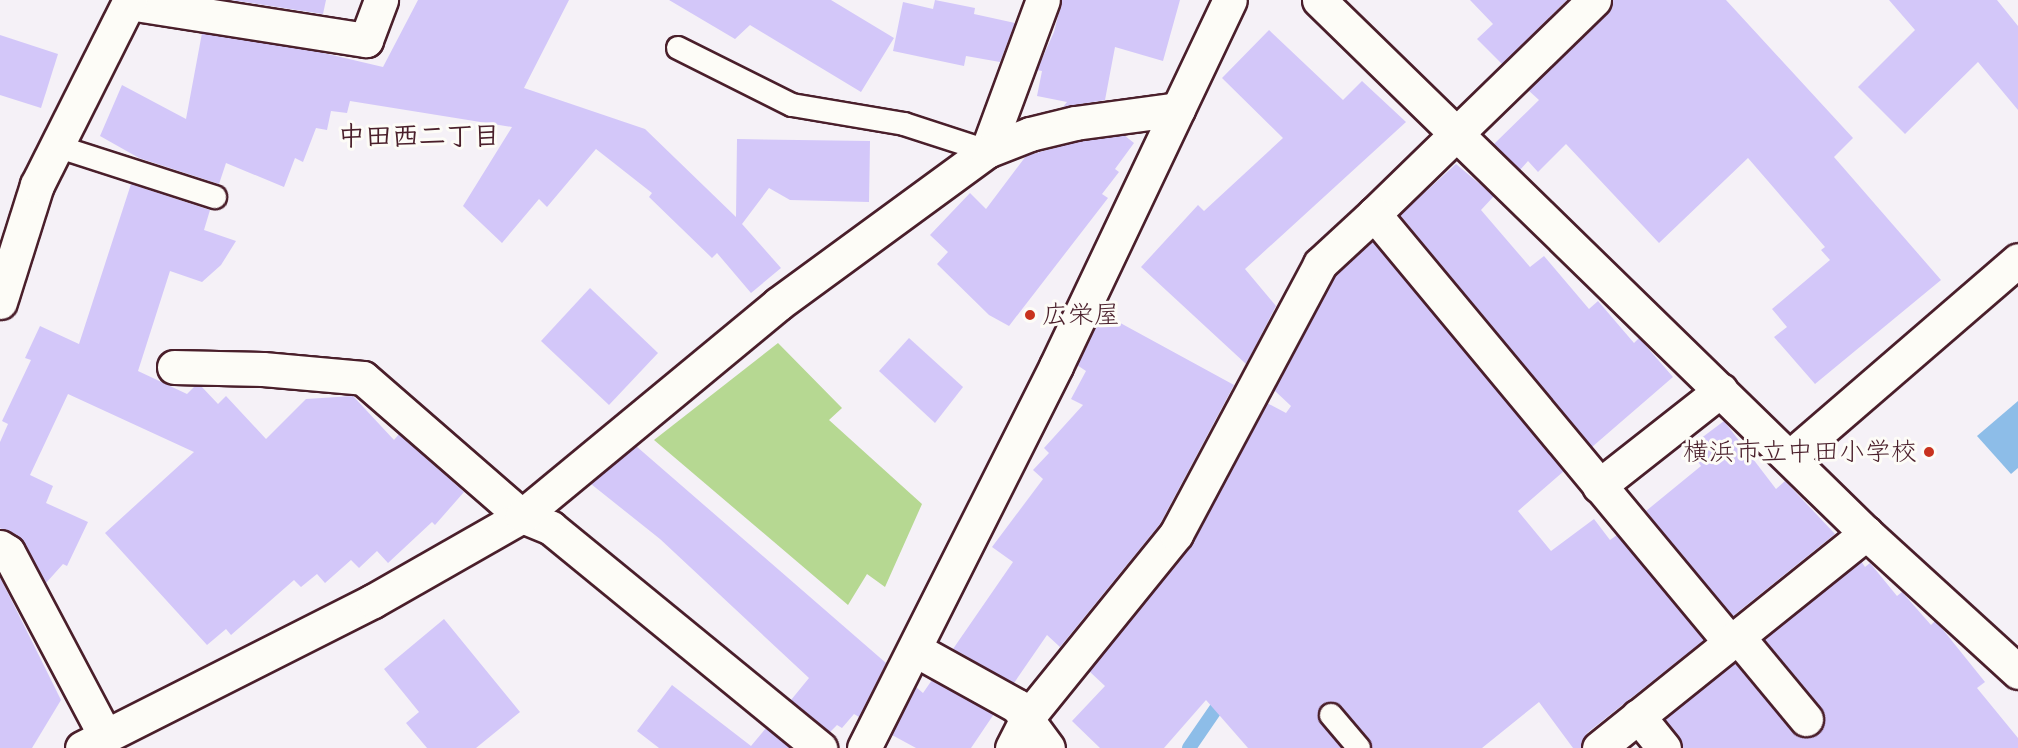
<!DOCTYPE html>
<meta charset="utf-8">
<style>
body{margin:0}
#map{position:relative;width:2018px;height:748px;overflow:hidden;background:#f5f1f7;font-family:Caveat,"Klee One",sans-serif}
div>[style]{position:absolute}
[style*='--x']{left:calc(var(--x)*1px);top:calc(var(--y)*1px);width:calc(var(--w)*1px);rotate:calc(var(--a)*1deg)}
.green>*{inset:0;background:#b6d892}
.water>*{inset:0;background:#8dbde8}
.stream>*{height:14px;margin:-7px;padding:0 7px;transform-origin:7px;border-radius:7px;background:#8dbde8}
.building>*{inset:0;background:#d3c7f9}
.roads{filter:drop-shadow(2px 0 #4a1f2b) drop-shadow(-2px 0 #4a1f2b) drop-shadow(0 2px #4a1f2b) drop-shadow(0 -2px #4a1f2b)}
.service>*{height:22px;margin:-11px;padding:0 11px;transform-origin:11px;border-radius:11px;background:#fdfcf7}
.minor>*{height:33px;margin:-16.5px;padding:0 16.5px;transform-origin:16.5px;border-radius:16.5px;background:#fdfcf7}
.dots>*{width:16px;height:16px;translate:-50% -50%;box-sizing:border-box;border:3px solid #fdfcf7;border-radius:50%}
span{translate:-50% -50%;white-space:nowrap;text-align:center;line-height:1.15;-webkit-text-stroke:6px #fdfcf7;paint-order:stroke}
.poi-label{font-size:26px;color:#4a1f2b}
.left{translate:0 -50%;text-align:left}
.right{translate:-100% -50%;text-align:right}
.neighbourhood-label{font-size:27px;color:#4a1f2b;font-weight:700}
</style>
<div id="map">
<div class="green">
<div style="clip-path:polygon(778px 343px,842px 408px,829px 420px,922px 504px,885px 587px,867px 574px,848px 605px,654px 440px)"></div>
</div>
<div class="water">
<div style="clip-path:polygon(2018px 401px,2018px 468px,2011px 474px,1977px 436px)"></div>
</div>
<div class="stream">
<div style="--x:1189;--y:748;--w:62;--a:-55.5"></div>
</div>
<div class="building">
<div style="clip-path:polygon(231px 0,326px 0,323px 14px)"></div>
<div style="clip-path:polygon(418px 0,569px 0,524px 88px,645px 129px,736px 217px,737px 139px,870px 141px,869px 202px,790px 200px,769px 188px,742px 224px,781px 268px,751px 293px,717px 253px,712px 258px,649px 197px,652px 193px,596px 149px,547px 207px,539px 199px,502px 243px,463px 206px,512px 127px,350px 101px,347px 113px,331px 111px,327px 130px,316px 128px,303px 162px,295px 158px,284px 187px,226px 163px,219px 184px,139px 158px,100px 136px,122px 85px,186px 119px,202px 33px,315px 51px,383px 67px)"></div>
<div style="clip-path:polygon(669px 0,831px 0,894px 38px,861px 92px,750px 25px,735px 39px)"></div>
<div style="clip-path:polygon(935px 0,975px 8px,974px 14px,1015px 23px,1000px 62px,966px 56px,964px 66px,893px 51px,903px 2px,933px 9px)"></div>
<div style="clip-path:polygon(1062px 0,1180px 0,1163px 61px,1115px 47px,1105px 100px,1063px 107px,1067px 102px,1037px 96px,1042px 71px,1037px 70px,1054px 32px)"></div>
<div style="clip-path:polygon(1470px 0,1567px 0,1502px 64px,1477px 39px,1493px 24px)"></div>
<div style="clip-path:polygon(1612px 0,1726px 0,1853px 138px,1834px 157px,1941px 280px,1815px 384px,1774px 337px,1787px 327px,1772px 309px,1830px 260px,1821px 250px,1825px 247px,1748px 158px,1659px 243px,1566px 144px,1538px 172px,1528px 161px,1520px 170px,1494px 144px,1539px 100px,1528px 90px,1607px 13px)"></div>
<div style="clip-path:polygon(1889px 0,1997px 0,2018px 26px,2018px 110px,1978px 62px,1905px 134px,1858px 87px,1915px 30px)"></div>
<div style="clip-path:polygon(1269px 30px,1343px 100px,1362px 81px,1406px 122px,1245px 269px,1276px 306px,1246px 364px,1141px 267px,1198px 205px,1204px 211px,1283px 138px,1222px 78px)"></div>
<div style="clip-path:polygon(0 35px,58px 54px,41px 108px,0 95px)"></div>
<div style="clip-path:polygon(1124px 135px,1134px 143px,1115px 169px,1119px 172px,1102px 194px,1108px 198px,1009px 326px,989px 315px,937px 264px,948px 252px,930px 235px,970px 193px,986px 209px,1026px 156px,1078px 141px)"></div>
<div style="clip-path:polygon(1456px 164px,1494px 196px,1481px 210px,1530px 267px,1544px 256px,1589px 309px,1598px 301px,1634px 343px,1639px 338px,1673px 377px,1592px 447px,1400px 215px)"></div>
<div style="clip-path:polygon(131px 184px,210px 210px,204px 230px,236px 241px,221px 265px,202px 282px,170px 271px,138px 371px,187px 394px,195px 386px,201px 386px,218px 404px,226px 396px,266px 439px,306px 399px,353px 396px,394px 440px,399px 434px,464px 492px,435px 525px,432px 522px,388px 563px,377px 551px,359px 568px,351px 560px,325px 583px,317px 574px,301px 587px,294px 580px,231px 635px,226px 629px,207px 645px,105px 533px,194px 452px,68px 394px,30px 475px,53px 486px,46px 503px,88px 522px,67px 566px,63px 564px,46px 583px,24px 543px,0 528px,0 442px,8px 424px,2px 421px,31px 360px,25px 358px,40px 326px,79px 344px)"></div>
<div style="clip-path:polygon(1372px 241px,1564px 471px,1518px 511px,1551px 551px,1594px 519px,1610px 540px,1617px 535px,1704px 640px,1587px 733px,1581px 748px,1573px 748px,1539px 702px,1482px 748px,1372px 748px,1341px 706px,1329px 702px,1322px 705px,1318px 718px,1341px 748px,1248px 748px,1206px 700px,1164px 748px,1100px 748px,1072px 721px,1105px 686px,1089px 671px,1192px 543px,1267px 403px,1286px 413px,1291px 406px,1274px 390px,1335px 276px)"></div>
<div style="clip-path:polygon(590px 288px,658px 353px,609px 405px,541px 341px)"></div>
<div style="clip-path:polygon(1102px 313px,1234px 385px,1160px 524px,1060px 647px,1047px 635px,1014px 683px,953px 649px,1013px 562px,992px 547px,1043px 479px,1033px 470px,1049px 453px,1044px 448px,1083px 405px,1071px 399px,1086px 371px,1077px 365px)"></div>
<div style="clip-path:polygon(909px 338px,963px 387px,935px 423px,879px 371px)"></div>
<div style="clip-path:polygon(1724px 421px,1776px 489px,1785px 481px,1835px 534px,1733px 616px,1646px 511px,1701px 466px,1688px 448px)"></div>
<div style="clip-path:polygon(636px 446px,886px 663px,859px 717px,854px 714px,842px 728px,837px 725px,830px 732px,791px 700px,809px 678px,660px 539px,591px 484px)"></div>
<div style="clip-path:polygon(1861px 561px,1865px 567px,1870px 563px,1897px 596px,1902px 592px,1931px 625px,1935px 621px,1940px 626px,1985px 682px,1977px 688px,2018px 738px,2018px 748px,1682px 748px,1665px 719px,1735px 663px,1792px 731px,1809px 738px,1818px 733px,1825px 716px,1821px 708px,1764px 639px)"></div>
<div style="clip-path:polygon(0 577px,61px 700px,32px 748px,0 748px)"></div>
<div style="clip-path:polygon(444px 619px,520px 712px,476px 748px,427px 748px,406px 723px,419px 712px,384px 669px)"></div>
<div style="clip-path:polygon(932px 680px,994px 714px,971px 748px,916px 748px,892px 735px,916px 687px,923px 693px)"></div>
<div style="clip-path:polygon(672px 685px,751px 746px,766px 728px,790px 748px,659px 748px,637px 731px)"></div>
</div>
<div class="roads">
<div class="service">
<div style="--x:678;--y:48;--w:127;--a:26.6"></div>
<div style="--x:792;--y:105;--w:114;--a:9.6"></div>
<div style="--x:904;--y:124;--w:87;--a:18"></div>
<div style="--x:56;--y:146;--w:167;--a:17.8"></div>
<div style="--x:1331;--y:715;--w:43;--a:49.7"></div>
</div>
<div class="minor">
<div style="--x:1319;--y:0;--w:764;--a:44.26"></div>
<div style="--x:1866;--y:533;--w:206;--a:42.4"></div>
<div style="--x:1594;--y:0;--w:307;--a:135.8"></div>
<div style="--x:1374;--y:214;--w:557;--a:50.25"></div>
<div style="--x:129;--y:3;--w:240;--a:8.9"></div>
<div style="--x:366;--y:40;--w:43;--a:-69.4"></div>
<div style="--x:987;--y:151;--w:161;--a:-69.7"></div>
<div style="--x:0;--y:302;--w:123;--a:-72.5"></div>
<div style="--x:37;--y:185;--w:207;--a:-63.3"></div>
<div style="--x:174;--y:367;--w:89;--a:1.3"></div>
<div style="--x:263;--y:369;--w:100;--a:5.1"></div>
<div style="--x:363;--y:378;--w:211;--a:41"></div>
<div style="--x:522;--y:516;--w:31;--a:22"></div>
<div style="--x:551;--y:528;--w:348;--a:39.3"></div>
<div style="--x:1790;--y:457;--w:301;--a:-40.8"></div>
<div style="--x:1599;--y:486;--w:155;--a:-38.2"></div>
<div style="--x:0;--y:547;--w:9;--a:32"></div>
<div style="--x:8;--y:552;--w:209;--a:62.1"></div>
<div style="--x:1737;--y:636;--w:108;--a:50.3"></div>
<div style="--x:916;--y:650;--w:115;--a:29"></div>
<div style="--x:1017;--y:706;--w:52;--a:53.6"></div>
<div style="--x:1638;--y:716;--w:41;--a:50.9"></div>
<div style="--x:82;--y:748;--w:326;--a:-26.8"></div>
<div style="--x:373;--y:601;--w:172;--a:-29.7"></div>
<div style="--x:522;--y:516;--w:332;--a:-39.6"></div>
<div style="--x:778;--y:304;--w:259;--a:-36.2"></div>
<div style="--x:987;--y:151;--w:46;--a:-21.6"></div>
<div style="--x:1030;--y:134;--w:46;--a:-13.7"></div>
<div style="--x:1075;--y:123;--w:104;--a:-7.7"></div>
<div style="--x:864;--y:748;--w:428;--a:-63.3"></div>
<div style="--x:1056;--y:366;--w:405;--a:-64.6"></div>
<div style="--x:1012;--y:748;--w:34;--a:-63"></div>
<div style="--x:1027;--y:718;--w:237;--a:-51"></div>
<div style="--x:1176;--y:534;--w:306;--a:-61.9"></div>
<div style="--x:1320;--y:264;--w:74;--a:-42.8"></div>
<div style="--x:1599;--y:748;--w:343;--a:-38.8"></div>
</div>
</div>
<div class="dots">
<div style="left:1030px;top:315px;background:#c8321e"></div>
<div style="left:1929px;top:452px;background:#c8321e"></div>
</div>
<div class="poi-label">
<span class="left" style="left:1042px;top:315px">広栄屋</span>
<span class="right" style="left:1917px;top:452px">横浜市立中田小学校</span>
</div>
<div class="neighbourhood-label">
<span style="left:419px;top:137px">中田西二丁目</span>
</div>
</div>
